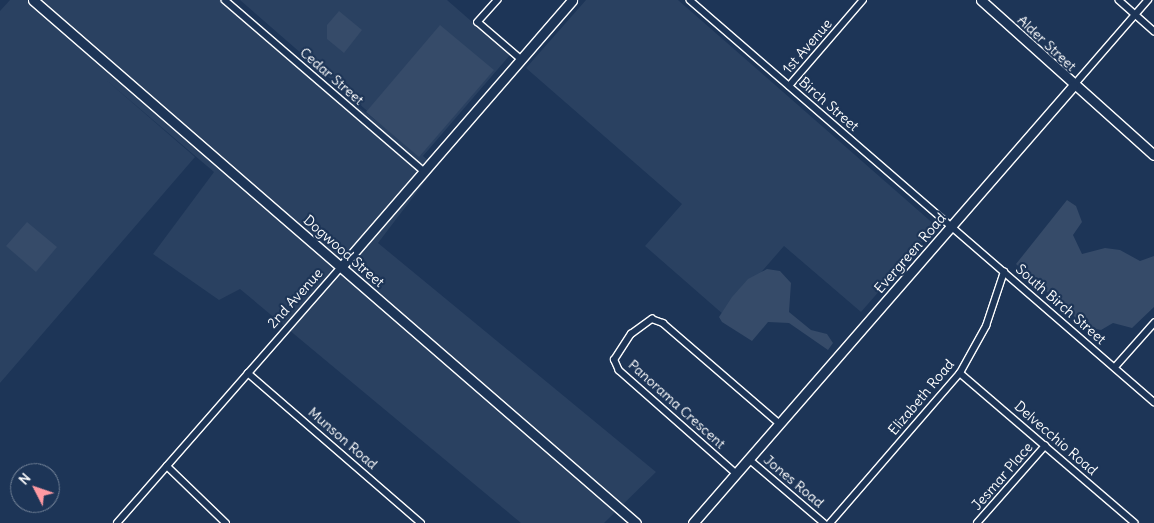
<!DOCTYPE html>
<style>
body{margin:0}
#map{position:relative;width:1154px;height:523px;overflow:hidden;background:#1d3557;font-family:Delius,sans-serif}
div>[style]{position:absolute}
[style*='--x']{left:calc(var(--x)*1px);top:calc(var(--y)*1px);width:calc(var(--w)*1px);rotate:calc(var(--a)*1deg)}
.built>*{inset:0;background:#2a4161}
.green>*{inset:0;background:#364b69}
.roads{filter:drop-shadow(1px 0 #fff) drop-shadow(-1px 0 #fff) drop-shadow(0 1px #fff) drop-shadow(0 -1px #fff)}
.street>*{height:5.5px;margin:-2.75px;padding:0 2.75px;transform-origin:2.75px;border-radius:2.75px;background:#1d3557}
.secondary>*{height:9px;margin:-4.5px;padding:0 4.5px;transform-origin:4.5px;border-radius:4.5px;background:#1d3557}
span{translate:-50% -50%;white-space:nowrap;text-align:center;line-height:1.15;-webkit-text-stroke:4.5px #1d3557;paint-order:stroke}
.street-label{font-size:14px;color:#fff}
.north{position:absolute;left:10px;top:463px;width:50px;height:50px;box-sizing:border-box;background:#1d3557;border:1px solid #77869a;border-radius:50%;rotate:311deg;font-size:14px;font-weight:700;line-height:20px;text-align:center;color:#fff}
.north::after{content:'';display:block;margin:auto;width:18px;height:22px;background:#ff9aa2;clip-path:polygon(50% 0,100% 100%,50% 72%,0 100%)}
</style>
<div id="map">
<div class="built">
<div style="clip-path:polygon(10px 0,219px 0,396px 136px,240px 0,447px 0,510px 55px,423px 156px,436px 167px,378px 243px,656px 472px,604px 523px,521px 523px,240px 289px,219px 300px,153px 254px,214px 172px,105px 79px,195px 157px,0 383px,0 11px)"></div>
<div style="clip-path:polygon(586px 0,678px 0,936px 226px,861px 312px,784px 246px,724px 315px,645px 246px,682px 204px,526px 68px)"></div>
</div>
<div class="green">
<div style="clip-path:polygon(339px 11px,362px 30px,344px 53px,327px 39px,327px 25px)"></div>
<div style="clip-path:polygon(440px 25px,494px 70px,419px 157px,366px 112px)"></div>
<div style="clip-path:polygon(1067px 200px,1076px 206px,1082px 222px,1073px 235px,1082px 254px,1105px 248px,1120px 250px,1140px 261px,1154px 256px,1154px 307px,1132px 328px,1113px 323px,1101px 330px,1086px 327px,1016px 264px)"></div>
<div style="clip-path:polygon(27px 222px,57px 247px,36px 272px,6px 246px)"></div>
<div style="clip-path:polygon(767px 269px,780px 271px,791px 283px,789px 312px,811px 330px,827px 334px,833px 343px,828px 350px,789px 323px,768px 322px,752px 341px,722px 322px,719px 317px,732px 297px,748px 279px)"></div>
</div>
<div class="roads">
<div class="street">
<div style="--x:225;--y:0;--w:262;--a:40.7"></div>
<div style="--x:498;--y:0;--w:30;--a:132"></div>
<div style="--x:478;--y:22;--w:57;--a:40.7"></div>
<div style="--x:690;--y:0;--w:614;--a:40.9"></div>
<div style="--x:1119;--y:0;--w:47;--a:41.5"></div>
<div style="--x:1074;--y:85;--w:113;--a:-49"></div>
<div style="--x:789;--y:86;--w:113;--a:-49.3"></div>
<div style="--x:1115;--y:367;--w:59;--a:-48.4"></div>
<div style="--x:248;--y:373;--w:229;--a:40.9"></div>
<div style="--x:960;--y:373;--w:230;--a:40.6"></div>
<div style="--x:749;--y:459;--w:99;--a:40.5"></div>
<div style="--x:167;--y:466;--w:82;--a:44"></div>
<div style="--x:736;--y:474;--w:156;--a:-138.6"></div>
<div style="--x:619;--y:371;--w:12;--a:-114"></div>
<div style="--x:614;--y:360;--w:31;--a:-57"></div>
<div style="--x:631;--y:334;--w:26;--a:-36"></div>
<div style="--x:652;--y:319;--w:12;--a:20"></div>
<div style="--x:663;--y:323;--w:155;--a:40.8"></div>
<div style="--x:117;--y:523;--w:340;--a:-48.8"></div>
<div style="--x:830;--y:523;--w:198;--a:-49.1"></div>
<div style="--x:960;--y:373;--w:54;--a:-61"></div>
<div style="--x:986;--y:326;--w:57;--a:-71.6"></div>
<div style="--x:977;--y:523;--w:103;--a:-48.6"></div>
</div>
<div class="secondary">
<div style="--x:33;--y:0;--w:798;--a:40.94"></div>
<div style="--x:981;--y:0;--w:232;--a:41.9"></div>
<div style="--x:341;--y:267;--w:353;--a:-49.1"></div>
<div style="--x:693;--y:523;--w:579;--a:-48.99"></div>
</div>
</div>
<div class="street-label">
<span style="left:1047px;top:43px;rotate:43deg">Alder Street</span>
<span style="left:807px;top:46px;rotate:-49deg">1st Avenue</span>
<span style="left:332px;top:76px;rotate:41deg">Cedar Street</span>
<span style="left:829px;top:104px;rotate:41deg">Birch Street</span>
<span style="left:344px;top:251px;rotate:41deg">Dogwood Street</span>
<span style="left:910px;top:253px;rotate:-49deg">Evergreen Road</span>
<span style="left:295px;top:298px;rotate:-48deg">2nd Avenue</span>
<span style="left:1061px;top:304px;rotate:41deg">South Birch Street</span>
<span style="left:921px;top:397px;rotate:-50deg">Elizabeth Road</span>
<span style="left:677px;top:404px;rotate:42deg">Panorama Crescent</span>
<span style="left:343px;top:438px;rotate:41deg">Munson Road</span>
<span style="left:1056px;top:438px;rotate:41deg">Delvecchio Road</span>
<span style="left:1002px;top:476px;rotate:-49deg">Jesmar Place</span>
<span style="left:794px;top:481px;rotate:40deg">Jones Road</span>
</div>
<div class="north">N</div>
</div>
